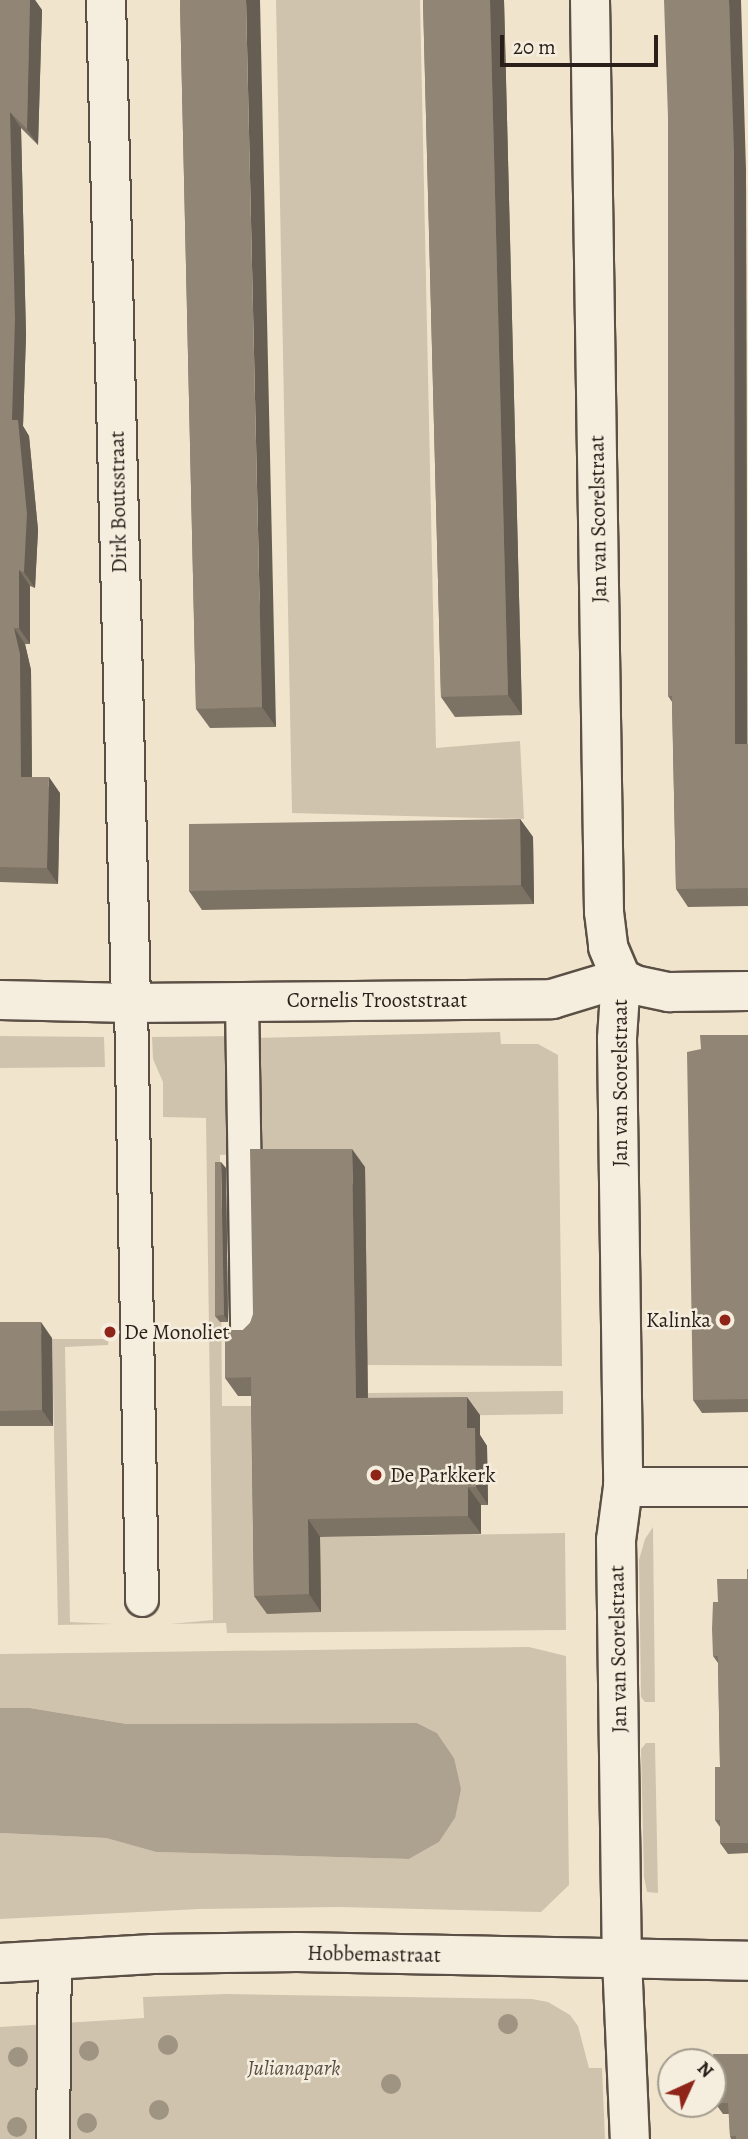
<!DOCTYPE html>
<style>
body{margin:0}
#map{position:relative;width:748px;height:2139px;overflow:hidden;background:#f0e5cc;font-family:Alegreya,serif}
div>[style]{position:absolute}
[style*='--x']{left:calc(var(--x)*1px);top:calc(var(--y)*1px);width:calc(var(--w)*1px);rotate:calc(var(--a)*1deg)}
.green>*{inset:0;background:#cfc3ae}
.water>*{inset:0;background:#ada28f}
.roads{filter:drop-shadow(2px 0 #5c5046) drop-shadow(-2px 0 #5c5046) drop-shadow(0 2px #5c5046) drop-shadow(0 -2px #5c5046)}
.lane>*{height:32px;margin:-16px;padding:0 16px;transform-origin:16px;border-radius:16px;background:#f5eede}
.street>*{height:38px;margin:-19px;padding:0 19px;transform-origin:19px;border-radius:19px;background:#f5eede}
.secondary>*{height:38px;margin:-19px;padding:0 19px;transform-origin:19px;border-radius:19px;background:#f5eede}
.trees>*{width:20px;height:20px;margin:-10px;border-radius:50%;background:#9f9382}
.wall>*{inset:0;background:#7d7365}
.shaded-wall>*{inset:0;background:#665e53}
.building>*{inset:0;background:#918676}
.dots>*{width:19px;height:19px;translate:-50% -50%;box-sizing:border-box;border:4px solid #f5eede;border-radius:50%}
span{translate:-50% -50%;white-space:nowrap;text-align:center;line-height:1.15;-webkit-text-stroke:5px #f5eede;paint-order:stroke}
.street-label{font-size:21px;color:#2b1f19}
.poi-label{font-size:21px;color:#2b1f19}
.right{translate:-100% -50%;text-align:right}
.left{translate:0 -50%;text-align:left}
.park-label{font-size:21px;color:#5c5046;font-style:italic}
.north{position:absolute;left:657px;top:2048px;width:70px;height:70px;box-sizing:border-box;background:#f5eede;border:2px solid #a49b8f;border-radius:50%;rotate:45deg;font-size:19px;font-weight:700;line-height:28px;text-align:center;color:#2b1f19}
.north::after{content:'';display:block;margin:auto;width:24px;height:32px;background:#8f2418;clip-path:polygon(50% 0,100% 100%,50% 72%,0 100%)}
.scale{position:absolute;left:500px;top:35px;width:158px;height:32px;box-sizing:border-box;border:4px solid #2b1f19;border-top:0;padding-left:9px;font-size:21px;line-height:24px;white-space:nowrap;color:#2b1f19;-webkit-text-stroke:5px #f5eede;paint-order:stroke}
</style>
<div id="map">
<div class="green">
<div style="clip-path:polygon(276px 0,420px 0,436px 748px,520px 741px,524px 819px,292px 813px)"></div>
<div style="clip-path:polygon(500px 1032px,501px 1044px,538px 1044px,558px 1055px,562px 1366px,367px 1365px,252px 1154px,250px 1038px)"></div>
<div style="clip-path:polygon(0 1036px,104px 1037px,105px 1067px,0 1068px)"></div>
<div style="clip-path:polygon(235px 1036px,237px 1154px,220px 1155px,222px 1406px,264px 1406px,320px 1537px,565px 1533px,566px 1630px,227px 1633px,226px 1623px,170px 1624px,213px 1620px,206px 1118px,163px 1117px,163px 1082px,153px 1059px,152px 1037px)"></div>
<div style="clip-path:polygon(52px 1339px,109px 1339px,108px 1345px,65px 1347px,70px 1622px,113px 1624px,58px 1625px)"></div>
<div style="clip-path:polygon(563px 1391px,563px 1414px,368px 1417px,368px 1393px)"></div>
<div style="clip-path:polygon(653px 1527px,655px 1702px,645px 1702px,641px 1697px,639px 1560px,645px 1539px)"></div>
<div style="clip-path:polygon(529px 1647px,566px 1656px,569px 1885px,541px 1912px,339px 1907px,199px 1909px,0 1919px,0 1833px,106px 1838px,156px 1852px,409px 1859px,439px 1842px,455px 1818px,454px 1758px,437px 1733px,417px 1723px,127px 1724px,30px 1708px,0 1708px,0 1654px)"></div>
<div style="clip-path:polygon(646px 1743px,655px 1743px,658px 1893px,647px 1892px,644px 1877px,641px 1749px)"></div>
<div style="clip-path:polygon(226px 1994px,532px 1999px,548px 2002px,570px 2015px,578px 2026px,589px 2068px,602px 2068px,605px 2139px,0 2139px,0 2027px,144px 2018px,143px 1997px)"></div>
</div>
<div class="water">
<div style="clip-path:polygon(0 1708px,30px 1708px,127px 1724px,417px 1723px,437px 1733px,454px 1758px,461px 1789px,455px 1818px,439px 1842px,409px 1859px,156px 1852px,106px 1838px,0 1833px)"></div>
</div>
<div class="roads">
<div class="lane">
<div style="--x:242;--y:1001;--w:331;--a:89.1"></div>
<div style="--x:131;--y:1003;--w:597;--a:88.94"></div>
<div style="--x:53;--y:2139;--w:179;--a:-89.4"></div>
</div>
<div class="street">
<div style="--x:106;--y:0;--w:1003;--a:88.57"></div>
<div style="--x:0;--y:1000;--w:131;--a:1.3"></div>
<div style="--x:131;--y:1003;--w:421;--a:-0.5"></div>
<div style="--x:552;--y:999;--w:72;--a:-16.9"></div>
<div style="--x:621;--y:978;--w:61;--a:93.8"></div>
<div style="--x:617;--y:1039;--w:448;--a:89.2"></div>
<div style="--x:623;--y:1487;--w:53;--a:97.5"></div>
<div style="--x:616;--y:1540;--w:419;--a:89.2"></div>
<div style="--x:622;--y:1959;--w:180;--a:87.5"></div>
<div style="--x:623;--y:1487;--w:125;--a:0"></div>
<div style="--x:0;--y:1963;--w:153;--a:-3.4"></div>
<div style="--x:153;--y:1954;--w:144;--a:-0.8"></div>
<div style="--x:297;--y:1952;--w:451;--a:1.1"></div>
</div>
<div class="secondary">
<div style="--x:590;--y:0;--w:912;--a:89.12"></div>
<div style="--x:604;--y:912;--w:35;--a:83"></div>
<div style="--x:608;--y:947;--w:34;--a:67"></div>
<div style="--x:621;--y:978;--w:16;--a:27"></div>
<div style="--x:635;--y:985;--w:35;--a:12"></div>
<div style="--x:669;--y:992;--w:79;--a:-0.7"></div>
</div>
</div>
<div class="trees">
<div style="left:508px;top:2024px"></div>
<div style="left:168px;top:2045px"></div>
<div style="left:89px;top:2051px"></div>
<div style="left:18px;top:2057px"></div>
<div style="left:391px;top:2084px"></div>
<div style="left:159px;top:2110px"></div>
<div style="left:87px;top:2123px"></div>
<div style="left:17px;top:2127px"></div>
</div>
<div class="wall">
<div style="clip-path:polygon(0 0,35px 0,42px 10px,38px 145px,21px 128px,26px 335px,23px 426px,29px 436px,38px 530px,35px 588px,30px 586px,30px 644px,25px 644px,31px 670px,32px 777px,60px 793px,58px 884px,0 882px)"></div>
<div style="clip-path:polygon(180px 0,276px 727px,210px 728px,196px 709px)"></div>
<div style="clip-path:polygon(423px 0,504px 0,522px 715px,455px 717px,441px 697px)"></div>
<div style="clip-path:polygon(746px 170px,748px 906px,688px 907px,676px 889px,672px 702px,668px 696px)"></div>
<div style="clip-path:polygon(520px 819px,533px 837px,534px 904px,202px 910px,189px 891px)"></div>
<div style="clip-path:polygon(748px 1035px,748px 1412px,702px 1413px,693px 1400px)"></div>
<div style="clip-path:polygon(365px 1167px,368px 1398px,480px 1415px,480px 1435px,487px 1446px,488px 1505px,481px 1505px,481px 1534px,320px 1537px,321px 1612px,267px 1614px,254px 1596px,251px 1396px,238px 1396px,225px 1378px,243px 1330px,250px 1323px)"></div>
<div style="clip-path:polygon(226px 1168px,228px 1322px,220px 1322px,215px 1316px)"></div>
<div style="clip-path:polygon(0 1322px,52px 1338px,53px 1426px,0 1426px)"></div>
<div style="clip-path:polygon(748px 1569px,748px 1853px,728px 1854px,720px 1843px,720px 1827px,715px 1820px,720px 1767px,718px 1663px,713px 1656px,718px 1602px,747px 1579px)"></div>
<div style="clip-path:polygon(748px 2054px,748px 2139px,731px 2139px,730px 2136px,729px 2114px,723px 2114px,715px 2103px)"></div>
</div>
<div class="shaded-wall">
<div style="clip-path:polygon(30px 0,35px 0,42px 10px,38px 145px,27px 129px)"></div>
<div style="clip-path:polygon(246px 0,260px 0,276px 727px,262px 707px)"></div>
<div style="clip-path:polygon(490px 0,504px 0,522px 715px,508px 695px)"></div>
<div style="clip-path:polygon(729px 0,741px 0,746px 170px,747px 762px,735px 744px)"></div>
<div style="clip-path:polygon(10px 112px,21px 128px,26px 335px,23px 426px,29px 436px,38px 530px,35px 588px,24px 572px,12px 420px)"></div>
<div style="clip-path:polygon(19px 570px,30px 586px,30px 644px,19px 628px)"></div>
<div style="clip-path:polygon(14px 628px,25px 644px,31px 670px,32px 792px,21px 777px)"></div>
<div style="clip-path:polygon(49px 777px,60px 793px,58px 884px,47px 868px)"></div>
<div style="clip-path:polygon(520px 819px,533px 837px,534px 904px,521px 885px)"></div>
<div style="clip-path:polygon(352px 1149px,365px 1167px,368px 1417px,356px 1398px)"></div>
<div style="clip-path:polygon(221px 1162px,226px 1168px,228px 1322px,224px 1315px)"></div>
<div style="clip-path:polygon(41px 1322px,52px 1338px,53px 1426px,42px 1410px)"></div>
<div style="clip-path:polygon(467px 1397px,480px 1415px,480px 1435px,487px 1446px,488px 1505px,476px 1487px,467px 1428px)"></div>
<div style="clip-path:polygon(468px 1487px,481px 1505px,481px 1534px,468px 1516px)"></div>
<div style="clip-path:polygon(308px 1519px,320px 1537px,321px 1612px,309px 1594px)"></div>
</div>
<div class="building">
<div style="clip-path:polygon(0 0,30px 0,27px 129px,10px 112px,15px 319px,12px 420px,18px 420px,27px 514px,24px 572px,19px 570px,19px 628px,14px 628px,20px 654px,21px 777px,49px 777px,47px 868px,0 867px)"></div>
<div style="clip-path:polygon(180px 0,246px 0,262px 707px,196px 709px)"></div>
<div style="clip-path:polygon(423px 0,490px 0,508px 695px,441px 697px)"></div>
<div style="clip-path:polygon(664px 0,729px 0,734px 152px,735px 744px,748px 744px,748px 888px,676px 889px,672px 696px,668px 696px,668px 117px)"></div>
<div style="clip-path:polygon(520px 819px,521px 885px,189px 891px,189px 824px)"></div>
<div style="clip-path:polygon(700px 1035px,748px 1035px,748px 1399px,693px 1400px,687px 1052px,701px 1049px)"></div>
<div style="clip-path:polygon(250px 1149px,352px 1149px,356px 1398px,467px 1397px,467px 1428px,475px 1428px,476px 1487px,468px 1487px,468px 1516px,308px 1519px,309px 1594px,254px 1596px,251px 1377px,225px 1378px,225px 1330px,243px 1330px,250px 1323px,253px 1314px)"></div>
<div style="clip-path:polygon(215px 1162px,221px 1162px,224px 1315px,215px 1316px)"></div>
<div style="clip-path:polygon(0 1322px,41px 1322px,42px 1410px,0 1411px)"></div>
<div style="clip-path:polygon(747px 1569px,748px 1569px,748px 1843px,720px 1843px,720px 1820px,715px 1820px,715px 1767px,720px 1767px,718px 1656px,713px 1656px,712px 1629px,713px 1602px,718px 1602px,717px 1579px,747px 1579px)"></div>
<div style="clip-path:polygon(713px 2054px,748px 2054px,748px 2139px,736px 2139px,736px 2136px,730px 2136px,728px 2103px,715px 2103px)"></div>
</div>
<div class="dots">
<div style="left:725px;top:1320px;background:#8f2418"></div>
<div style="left:110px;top:1332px;background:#8f2418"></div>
<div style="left:376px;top:1475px;background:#8f2418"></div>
</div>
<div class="street-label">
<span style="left:118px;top:502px;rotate:-91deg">Dirk Boutsstraat</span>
<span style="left:598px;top:519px;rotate:-91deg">Jan van Scorelstraat</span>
<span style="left:377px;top:1000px">Cornelis Trooststraat</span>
<span style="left:620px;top:1083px;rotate:-90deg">Jan van Scorelstraat</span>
<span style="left:618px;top:1649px;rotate:-91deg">Jan van Scorelstraat</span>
<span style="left:374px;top:1954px;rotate:1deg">Hobbemastraat</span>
</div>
<div class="poi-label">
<span class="right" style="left:711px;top:1320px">Kalinka</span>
<span class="left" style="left:124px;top:1332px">De Monoliet</span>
<span class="left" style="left:390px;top:1475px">De Parkkerk</span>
</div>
<div class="park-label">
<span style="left:294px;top:2068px">Julianapark</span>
</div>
<div class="north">N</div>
<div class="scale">20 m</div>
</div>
